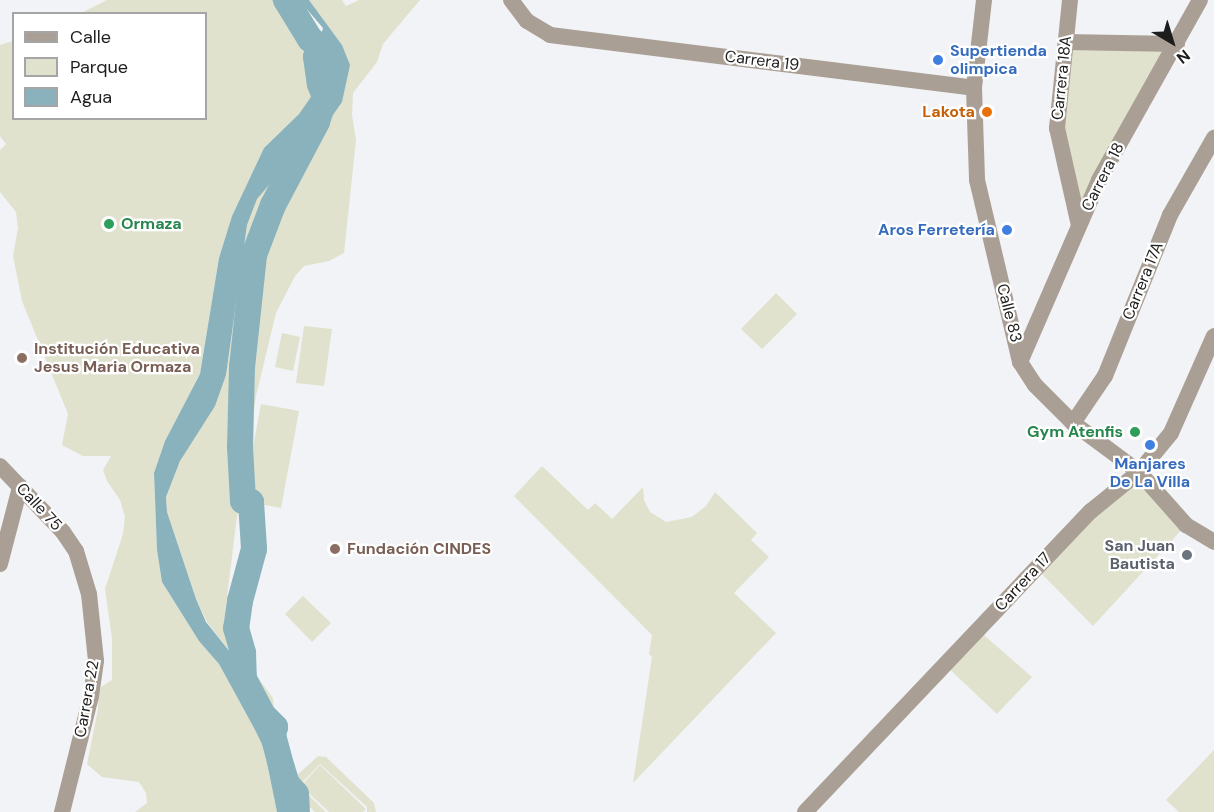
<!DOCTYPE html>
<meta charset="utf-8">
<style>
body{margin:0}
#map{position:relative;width:1214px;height:812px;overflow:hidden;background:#f1f3f7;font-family:"DM Sans",sans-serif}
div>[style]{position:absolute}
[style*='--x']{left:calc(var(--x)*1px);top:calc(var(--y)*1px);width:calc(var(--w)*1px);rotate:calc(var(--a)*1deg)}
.green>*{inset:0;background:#e0e2cd}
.water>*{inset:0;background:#8ab2bc}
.river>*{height:26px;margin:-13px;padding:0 13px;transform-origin:13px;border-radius:13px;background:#8ab2bc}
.minor>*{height:16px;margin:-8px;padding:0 8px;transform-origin:8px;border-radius:8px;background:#aa9f94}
.dots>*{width:16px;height:16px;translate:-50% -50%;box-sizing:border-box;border:3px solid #fff;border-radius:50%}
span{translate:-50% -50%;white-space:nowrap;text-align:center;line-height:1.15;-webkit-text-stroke:4.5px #fff;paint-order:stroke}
.shop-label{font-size:16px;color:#366cbe;font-weight:700}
.left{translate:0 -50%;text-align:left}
.right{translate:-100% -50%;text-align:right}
.street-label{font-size:16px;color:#1d1d1e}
.food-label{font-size:16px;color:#c56008;font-weight:700}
.leisure-label{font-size:16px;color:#27864d;font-weight:700}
.education-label{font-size:16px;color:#785e54;font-weight:700}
.worship-label{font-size:16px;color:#5b616d;font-weight:700}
.legend{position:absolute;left:12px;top:12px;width:195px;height:108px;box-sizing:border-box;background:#fff;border:2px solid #a5a5a5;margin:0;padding:8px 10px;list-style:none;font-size:18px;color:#1d1d1e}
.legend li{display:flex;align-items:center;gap:12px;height:30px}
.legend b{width:30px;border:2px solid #a5a5a5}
.north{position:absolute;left:1142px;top:12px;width:60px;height:60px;-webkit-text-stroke:4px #fff;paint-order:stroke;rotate:142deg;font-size:16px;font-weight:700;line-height:24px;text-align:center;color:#1d1d1e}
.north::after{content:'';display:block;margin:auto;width:21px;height:27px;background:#1d1d1e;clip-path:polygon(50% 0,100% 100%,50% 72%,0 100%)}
</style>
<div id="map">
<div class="green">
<div style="clip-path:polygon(107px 0,272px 0,305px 40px,321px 73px,318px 89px,299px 114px,264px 148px,232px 216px,219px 258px,200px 374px,165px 441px,154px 473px,157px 550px,162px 582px,199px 641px,219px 664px,254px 728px,264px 748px,277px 812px,135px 812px,147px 803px,146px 793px,139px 782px,102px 777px,87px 764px,98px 709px,98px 698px,101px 687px,112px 680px,112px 638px,105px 589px,123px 534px,125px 517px,120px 500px,107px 481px,103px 470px,111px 456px,83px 456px,62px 445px,68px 414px,22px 301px,13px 256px,18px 228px,16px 212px,0 192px,0 150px,6px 144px,0 136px,0 45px,13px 41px,14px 118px,206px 118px,206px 14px,81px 13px)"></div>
<div style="clip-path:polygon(309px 0,342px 0,346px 6px,359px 0,420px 0,383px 44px,377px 62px,353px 93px,352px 115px,356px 140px,344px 253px,329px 261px,304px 266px,295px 276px,276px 313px,256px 396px,236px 524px,223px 630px,273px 698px,275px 727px,290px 797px,301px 812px,290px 812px,273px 735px,230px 652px,207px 622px,196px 599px,167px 512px,166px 497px,180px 461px,226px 375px,247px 225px,257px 198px,304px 144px,328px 122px,342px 45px)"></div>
<div style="clip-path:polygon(1065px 42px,1177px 44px,1079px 226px,1059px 108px)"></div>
<div style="clip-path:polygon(776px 293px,797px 314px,762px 349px,741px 329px)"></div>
<div style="clip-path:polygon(304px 326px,332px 329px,324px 386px,296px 383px)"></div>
<div style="clip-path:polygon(282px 333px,300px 337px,293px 371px,275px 367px)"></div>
<div style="clip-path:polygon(261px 404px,299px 411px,281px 508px,243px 501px)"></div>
<div style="clip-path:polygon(542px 466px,588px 510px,595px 503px,612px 519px,643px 487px,644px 500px,650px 512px,666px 522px,692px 517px,706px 506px,715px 492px,757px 533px,751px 540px,769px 557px,734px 593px,776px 633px,633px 783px,652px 657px,649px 654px,652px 635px,514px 496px)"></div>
<div style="clip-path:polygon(1139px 472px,1186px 525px,1093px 626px,1036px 568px)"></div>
<div style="clip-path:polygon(303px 596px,331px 623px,312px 642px,285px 614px)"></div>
<div style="clip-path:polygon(978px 630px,1032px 677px,997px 714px,945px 665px)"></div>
<div style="clip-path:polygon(1214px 750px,1214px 812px,1179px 812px,1166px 800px)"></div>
<div style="clip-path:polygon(318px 756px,326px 757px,374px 803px,376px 812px,367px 812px,367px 807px,320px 764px,299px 786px,326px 812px,315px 812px,296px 794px,292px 786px,295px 777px)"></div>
<div style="clip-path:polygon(320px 765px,366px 809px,363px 812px,329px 812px,301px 786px)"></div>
</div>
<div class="water">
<div style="clip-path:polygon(272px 0,286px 0,310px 39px,318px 46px,323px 28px,299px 0,309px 0,342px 45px,350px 65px,342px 102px,328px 122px,304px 144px,257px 199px,247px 225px,226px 375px,215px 406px,180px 461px,166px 497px,167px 512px,196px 599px,206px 622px,230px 652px,273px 735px,290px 812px,277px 812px,264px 748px,254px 728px,219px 664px,199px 641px,162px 582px,157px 550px,154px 473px,165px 441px,200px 374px,219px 258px,232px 216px,264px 148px,299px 114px,320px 84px,321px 73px,315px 57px,305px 40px)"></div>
</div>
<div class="river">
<div style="--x:286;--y:0;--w:46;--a:58.4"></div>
<div style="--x:310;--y:39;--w:11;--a:38"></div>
<div style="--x:319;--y:46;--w:11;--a:105"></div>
<div style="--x:316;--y:57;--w:27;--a:82"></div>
<div style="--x:320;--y:84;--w:14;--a:69"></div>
<div style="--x:325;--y:97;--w:26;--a:108"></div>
<div style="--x:317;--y:122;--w:94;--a:117.9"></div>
<div style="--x:273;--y:205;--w:53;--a:110.8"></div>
<div style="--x:254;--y:255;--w:113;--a:96.1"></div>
<div style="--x:242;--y:367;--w:80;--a:91.4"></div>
<div style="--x:240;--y:447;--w:54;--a:86.8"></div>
<div style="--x:243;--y:501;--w:8;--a:7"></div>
<div style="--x:251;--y:502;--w:47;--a:86.3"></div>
<div style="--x:254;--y:549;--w:54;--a:105.1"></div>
<div style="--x:240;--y:601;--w:27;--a:98"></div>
<div style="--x:236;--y:628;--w:26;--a:74"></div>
<div style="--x:243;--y:653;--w:26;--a:88"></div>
<div style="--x:244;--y:679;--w:41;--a:62.2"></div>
<div style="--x:263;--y:715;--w:17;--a:45"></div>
<div style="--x:275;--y:727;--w:8;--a:104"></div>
<div style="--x:273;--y:735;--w:34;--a:75"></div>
<div style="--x:282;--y:768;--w:17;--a:73"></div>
<div style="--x:287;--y:784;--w:13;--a:48"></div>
<div style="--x:296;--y:794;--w:18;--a:87"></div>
</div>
<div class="minor">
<div style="--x:511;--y:0;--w:26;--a:53"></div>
<div style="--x:527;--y:21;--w:27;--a:31"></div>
<div style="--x:550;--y:35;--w:427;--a:7.1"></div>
<div style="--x:984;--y:0;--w:89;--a:96.5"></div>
<div style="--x:974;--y:88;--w:92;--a:88.1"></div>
<div style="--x:977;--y:180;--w:187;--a:76.7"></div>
<div style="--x:1020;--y:362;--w:27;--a:57"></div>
<div style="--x:1035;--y:385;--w:54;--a:45"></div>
<div style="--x:1073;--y:423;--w:82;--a:36.6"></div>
<div style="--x:1139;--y:472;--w:71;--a:48.4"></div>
<div style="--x:1186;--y:525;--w:33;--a:31"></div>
<div style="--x:1070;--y:0;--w:129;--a:95.8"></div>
<div style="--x:1057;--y:128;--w:100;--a:77.3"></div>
<div style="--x:1065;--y:42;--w:112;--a:1"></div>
<div style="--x:1020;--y:362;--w:198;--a:-66.5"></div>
<div style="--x:1099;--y:180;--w:206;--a:-60.7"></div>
<div style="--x:1073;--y:423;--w:57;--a:-55.8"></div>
<div style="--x:1105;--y:376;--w:174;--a:-68"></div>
<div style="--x:1170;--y:215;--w:89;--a:-60.3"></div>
<div style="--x:0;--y:466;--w:91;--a:46.3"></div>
<div style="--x:63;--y:532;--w:23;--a:56"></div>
<div style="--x:76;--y:551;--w:45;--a:73.2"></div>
<div style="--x:89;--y:594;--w:67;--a:84"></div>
<div style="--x:96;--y:661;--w:35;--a:98"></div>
<div style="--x:91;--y:696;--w:120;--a:104"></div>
<div style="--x:0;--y:564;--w:80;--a:-75.4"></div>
<div style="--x:805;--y:812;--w:415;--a:-46.5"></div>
<div style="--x:1091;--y:511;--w:62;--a:-39.1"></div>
<div style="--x:1139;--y:472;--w:50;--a:-50.6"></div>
<div style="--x:1171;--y:433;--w:106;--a:-66.1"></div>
</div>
<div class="dots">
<div style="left:938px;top:60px;background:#3f7fe0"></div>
<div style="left:987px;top:112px;background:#e8710a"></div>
<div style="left:109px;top:224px;background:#2e9e5b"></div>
<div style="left:1007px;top:230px;background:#3f7fe0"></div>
<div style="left:22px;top:358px;background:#8d6e63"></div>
<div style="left:1135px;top:432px;background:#2e9e5b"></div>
<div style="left:1150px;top:445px;background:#3f7fe0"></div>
<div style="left:335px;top:549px;background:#8d6e63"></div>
<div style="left:1187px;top:555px;background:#6b7280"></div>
</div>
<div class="shop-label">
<span class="left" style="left:950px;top:60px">Supertienda<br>olimpica</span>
<span class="right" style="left:995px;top:230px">Aros Ferretería</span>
<span style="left:1150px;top:473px">Manjares<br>De La Villa</span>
</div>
<div class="street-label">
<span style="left:762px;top:61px;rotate:7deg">Carrera 19</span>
<span style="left:1062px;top:78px;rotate:-84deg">Carrera 18A</span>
<span style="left:1103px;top:177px;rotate:-63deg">Carrera 18</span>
<span style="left:1143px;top:281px;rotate:-68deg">Carrera 17A</span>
<span style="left:1009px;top:313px;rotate:76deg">Calle 83</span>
<span style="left:39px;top:507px;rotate:47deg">Calle 75</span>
<span style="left:1023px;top:582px;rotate:-47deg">Carrera 17</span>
<span style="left:87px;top:699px;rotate:-80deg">Carrera 22</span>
</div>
<div class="food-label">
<span class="right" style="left:975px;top:112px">Lakota</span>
</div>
<div class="leisure-label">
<span class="left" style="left:121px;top:224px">Ormaza</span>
<span class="right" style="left:1123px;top:432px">Gym Atenfis</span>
</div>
<div class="education-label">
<span class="left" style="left:34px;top:358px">Institución Educativa<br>Jesus Maria Ormaza</span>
<span class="left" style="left:347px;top:549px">Fundación CINDES</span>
</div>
<div class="worship-label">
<span class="right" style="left:1175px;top:555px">San Juan<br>Bautista</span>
</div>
<ul class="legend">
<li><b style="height:8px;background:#aa9f94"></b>Calle</li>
<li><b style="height:16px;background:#e0e2cd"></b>Parque</li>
<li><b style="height:16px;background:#8ab2bc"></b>Agua</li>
</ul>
<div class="north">N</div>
</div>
